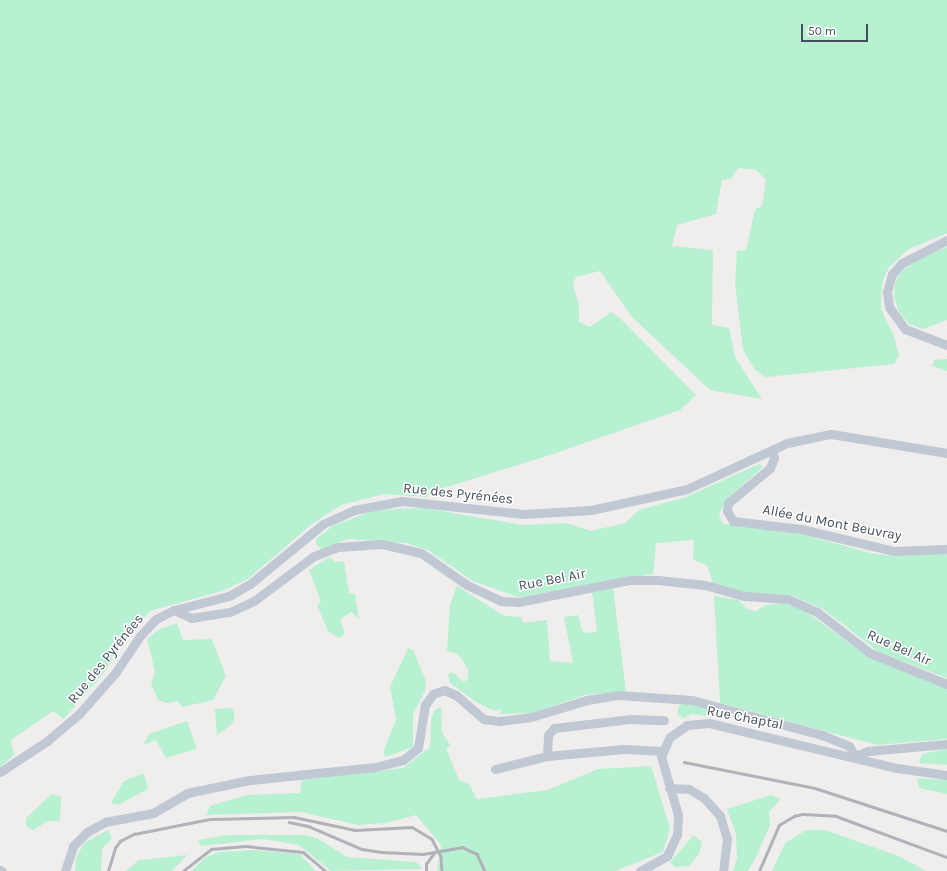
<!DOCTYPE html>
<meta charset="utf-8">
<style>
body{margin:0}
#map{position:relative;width:947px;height:871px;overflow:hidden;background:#f0eded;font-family:Karla,sans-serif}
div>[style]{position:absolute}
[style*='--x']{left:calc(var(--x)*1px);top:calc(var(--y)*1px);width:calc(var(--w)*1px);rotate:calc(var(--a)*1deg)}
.green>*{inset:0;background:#b7f1d1}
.minor>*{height:9px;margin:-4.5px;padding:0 4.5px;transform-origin:4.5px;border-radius:4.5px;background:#bfc8d3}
.rail>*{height:2.5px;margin:-1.25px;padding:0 1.25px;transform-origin:1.25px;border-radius:1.25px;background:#afb2b8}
span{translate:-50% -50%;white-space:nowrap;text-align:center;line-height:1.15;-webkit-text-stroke:3px #fff;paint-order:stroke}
.street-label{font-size:14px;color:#444f5c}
.scale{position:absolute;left:801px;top:24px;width:67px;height:18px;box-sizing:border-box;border:2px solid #444f5c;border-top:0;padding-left:5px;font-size:12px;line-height:14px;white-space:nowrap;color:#444f5c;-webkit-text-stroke:3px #fff;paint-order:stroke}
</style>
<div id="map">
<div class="green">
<div style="clip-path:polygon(0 0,947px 0,947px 233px,909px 249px,889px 267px,882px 283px,881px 309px,894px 336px,899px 356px,894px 364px,766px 377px,755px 370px,743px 350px,735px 282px,737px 251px,746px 250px,755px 209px,762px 206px,766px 180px,756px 170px,738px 168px,731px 179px,722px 180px,716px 214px,677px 225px,672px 246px,713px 250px,712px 325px,729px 328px,735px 357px,762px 399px,710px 390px,632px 317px,600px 271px,576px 277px,573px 284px,579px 306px,579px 322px,590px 327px,611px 312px,620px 318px,696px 395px,680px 410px,547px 456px,430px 492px,427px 497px,384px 494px,341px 505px,312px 524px,248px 579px,222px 591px,150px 611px,129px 635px,103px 674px,64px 719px,53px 711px,11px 740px,14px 755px,0 767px)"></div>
<div style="clip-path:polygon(947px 247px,947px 320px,923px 329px,909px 324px,899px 312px,894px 298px,895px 283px,901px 272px,920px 258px)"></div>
<div style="clip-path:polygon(947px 359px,947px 371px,932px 366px,934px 360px)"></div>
<div style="clip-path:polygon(759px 464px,763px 467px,728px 498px,719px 514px,723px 524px,798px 533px,870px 553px,892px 556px,947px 552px,947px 678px,879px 652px,823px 609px,791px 595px,747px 593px,713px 584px,707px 565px,693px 560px,694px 540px,656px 543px,653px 574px,518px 597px,473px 581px,428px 550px,406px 543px,348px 539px,321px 549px,316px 544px,316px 539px,334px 525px,373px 511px,395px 509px,424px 508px,523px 525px,567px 523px,591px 531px,625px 523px,639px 510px,686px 497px)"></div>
<div style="clip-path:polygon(330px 557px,335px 562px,344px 561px,349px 593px,355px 594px,359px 619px,351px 612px,340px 619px,345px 634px,339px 638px,328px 631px,317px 605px,321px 602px,309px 570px)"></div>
<div style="clip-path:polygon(457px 586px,504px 616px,522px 617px,523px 623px,547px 620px,550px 661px,573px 663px,564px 617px,578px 615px,583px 633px,597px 632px,592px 591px,613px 588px,626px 691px,585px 695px,531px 713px,500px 714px,501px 709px,494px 711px,476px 702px,450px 683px,448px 674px,452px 672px,464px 682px,468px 678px,468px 669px,458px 654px,447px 651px,450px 604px)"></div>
<div style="clip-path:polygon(714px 596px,739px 600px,747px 609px,756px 611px,766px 605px,783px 603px,802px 609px,862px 652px,947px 687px,947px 739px,877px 745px,720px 703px)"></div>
<div style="clip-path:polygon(177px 623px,183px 640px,212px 639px,226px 676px,213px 700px,183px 707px,177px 701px,167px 703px,158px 700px,151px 683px,155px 672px,147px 639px,160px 629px)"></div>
<div style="clip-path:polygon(408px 648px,413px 650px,426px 681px,425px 691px,413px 714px,413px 747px,386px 757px,383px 753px,396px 719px,390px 687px)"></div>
<div style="clip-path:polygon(683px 703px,710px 709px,713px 714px,711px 717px,692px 714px,684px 718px,678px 715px,678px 707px)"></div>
<div style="clip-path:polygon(441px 706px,442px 733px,451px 746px,446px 748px,459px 780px,469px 784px,477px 799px,547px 790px,598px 769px,651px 766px,670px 828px,663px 852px,615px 871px,437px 871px,441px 845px,416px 815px,386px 823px,358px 825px,301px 812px,206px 815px,210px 806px,247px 795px,300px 793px,302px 780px,403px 768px,430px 747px,431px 720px,434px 711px)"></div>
<div style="clip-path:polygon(232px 708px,235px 717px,231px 725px,217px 735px,215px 709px)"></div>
<div style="clip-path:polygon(187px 721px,197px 749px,166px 758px,156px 740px,143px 745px,149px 734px)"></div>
<div style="clip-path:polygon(947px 749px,947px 765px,919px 763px,922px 754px)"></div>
<div style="clip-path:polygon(144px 773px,148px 789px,118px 805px,111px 803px,124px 781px)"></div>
<div style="clip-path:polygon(917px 778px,947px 780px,947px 794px,919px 788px)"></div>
<div style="clip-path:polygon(52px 794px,61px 797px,60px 821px,48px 821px,33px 830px,26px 826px,26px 818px)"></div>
<div style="clip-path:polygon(771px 795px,781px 799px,769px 812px,770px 825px,755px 859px,748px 871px,733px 871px,737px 859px,736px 834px,727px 809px)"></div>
<div style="clip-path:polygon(108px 830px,112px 838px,102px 849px,101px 871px,75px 871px,76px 858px,84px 843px)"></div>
<div style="clip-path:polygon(806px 830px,825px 830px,899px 856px,926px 871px,772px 871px,785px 843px)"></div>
<div style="clip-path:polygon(227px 835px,304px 835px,317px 838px,347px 857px,416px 862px,423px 869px,331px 871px,299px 845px,263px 839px,201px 846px,198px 840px)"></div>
<div style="clip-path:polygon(694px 835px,702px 842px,699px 854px,689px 866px,675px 867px,670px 862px)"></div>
<div style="clip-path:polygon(256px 850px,300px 854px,316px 871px,191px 871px,206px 857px,219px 852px)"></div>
<div style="clip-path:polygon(187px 855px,172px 871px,126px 871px,139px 860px)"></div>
</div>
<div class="minor">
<div style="--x:947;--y:240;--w:51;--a:152.9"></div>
<div style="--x:902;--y:263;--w:15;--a:132"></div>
<div style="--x:892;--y:274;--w:19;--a:106"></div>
<div style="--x:887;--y:292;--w:15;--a:82"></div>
<div style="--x:889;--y:307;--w:27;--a:54"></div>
<div style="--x:905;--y:329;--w:45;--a:20.9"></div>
<div style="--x:772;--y:451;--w:7;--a:74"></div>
<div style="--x:774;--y:458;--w:11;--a:112"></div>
<div style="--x:770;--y:468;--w:55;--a:140.2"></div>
<div style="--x:728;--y:503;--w:8;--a:97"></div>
<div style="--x:727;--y:511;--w:12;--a:59"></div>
<div style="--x:733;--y:521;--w:68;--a:6.7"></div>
<div style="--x:801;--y:529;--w:96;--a:13.3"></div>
<div style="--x:894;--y:551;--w:53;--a:-2.2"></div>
<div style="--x:174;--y:610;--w:19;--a:25"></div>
<div style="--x:191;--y:618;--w:39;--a:-9"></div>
<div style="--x:230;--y:612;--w:26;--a:-25"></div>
<div style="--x:254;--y:601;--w:75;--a:-36.9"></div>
<div style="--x:314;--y:556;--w:25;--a:-21"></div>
<div style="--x:337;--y:547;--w:45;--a:-3.8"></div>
<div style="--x:382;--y:544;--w:40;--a:13"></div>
<div style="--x:421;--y:553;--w:56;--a:34.8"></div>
<div style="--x:467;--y:585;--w:38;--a:25"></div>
<div style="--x:501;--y:601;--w:17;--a:3"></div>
<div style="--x:518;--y:602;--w:113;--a:-11.2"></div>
<div style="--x:629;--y:580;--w:29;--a:0"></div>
<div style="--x:658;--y:580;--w:47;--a:6.1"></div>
<div style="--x:705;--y:585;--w:41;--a:15.8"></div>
<div style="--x:744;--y:596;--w:44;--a:3.9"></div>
<div style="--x:788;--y:599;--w:32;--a:24"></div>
<div style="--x:817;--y:612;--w:67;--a:37.7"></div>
<div style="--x:870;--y:653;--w:83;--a:21.9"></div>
<div style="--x:547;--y:756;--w:21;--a:-87"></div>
<div style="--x:548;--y:735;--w:9;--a:-49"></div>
<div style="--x:554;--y:728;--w:78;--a:-6.7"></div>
<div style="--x:631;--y:719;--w:33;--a:2"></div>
<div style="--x:855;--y:756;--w:14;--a:-21"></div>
<div style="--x:868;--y:751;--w:79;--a:-5.1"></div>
<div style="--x:495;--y:769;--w:54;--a:-14"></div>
<div style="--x:547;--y:756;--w:77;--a:-5.2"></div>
<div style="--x:624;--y:749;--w:38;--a:3"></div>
<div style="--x:0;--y:772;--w:56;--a:-33.4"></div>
<div style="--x:47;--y:741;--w:42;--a:-40.2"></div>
<div style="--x:79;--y:714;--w:56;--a:-48.6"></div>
<div style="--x:116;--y:672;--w:43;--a:-56.3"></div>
<div style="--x:140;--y:636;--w:23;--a:-47"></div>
<div style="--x:156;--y:619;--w:20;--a:-27"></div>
<div style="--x:174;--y:610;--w:57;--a:-14.3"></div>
<div style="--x:229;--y:596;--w:24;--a:-30"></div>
<div style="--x:250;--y:584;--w:94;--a:-39.4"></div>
<div style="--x:323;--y:524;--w:34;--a:-24"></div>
<div style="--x:354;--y:510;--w:49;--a:-10.6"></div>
<div style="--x:402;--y:501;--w:122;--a:6.1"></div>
<div style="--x:523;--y:514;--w:68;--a:-3.4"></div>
<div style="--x:591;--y:510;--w:98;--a:-12.3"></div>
<div style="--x:687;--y:489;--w:110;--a:-24.7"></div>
<div style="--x:787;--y:443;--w:45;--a:-11.6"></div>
<div style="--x:831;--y:434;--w:118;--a:9.3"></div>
<div style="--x:669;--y:788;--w:20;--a:3"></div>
<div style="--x:689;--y:789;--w:17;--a:31"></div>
<div style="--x:704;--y:798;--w:24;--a:48"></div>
<div style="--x:720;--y:816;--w:24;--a:73"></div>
<div style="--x:727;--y:839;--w:32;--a:97"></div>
<div style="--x:0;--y:870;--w:2;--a:27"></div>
<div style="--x:65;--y:871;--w:26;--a:-72"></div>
<div style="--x:73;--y:846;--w:20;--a:-45"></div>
<div style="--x:87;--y:832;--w:21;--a:-29"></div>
<div style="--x:105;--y:822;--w:49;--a:-10.6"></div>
<div style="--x:153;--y:813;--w:39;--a:-30"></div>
<div style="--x:187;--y:793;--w:64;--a:-11.7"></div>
<div style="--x:250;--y:780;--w:126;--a:-5.9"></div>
<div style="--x:375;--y:767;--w:29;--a:-14"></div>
<div style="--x:403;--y:760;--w:19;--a:-39"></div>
<div style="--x:418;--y:748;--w:44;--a:-80.8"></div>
<div style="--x:425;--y:705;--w:14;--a:-54"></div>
<div style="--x:433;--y:694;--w:12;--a:-20"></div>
<div style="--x:444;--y:690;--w:13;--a:23"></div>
<div style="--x:456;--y:695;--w:37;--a:41"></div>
<div style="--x:484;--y:719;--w:15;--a:8"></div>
<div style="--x:499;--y:721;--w:32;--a:-7"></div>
<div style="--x:531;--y:717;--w:59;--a:-16.9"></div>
<div style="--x:587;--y:700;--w:31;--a:-9"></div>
<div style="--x:618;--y:695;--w:74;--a:3.9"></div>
<div style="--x:692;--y:700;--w:135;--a:15.1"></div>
<div style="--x:822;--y:735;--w:29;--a:22"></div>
<div style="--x:849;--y:746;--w:12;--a:59"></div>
<div style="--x:640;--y:871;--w:31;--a:-29"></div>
<div style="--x:667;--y:856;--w:23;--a:-65"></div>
<div style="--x:677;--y:835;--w:20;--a:-87"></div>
<div style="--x:678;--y:815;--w:61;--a:-106.1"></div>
<div style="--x:661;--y:756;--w:21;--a:-65"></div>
<div style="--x:670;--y:737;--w:21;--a:-35"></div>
<div style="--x:687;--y:725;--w:22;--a:-5"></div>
<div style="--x:709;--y:723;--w:193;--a:13.5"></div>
<div style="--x:897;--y:768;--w:50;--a:8"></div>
</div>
<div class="rail">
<div style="--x:684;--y:762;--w:134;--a:11.2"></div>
<div style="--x:815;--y:788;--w:139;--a:18"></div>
<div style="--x:289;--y:822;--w:19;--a:12"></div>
<div style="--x:308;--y:826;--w:59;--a:23.1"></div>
<div style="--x:362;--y:849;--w:19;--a:9"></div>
<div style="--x:381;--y:852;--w:42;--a:2.7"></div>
<div style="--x:423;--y:854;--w:40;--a:-10"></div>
<div style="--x:462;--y:847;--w:17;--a:25"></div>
<div style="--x:477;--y:854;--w:19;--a:65"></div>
<div style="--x:108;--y:871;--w:24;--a:-73"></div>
<div style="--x:115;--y:848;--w:9;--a:-54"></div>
<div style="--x:120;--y:841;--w:16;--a:-27"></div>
<div style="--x:134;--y:834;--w:77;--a:-11.2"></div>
<div style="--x:210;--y:819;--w:84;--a:-1.4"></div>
<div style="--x:294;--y:817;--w:62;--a:12"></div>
<div style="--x:355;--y:830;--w:57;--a:-3"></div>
<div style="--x:412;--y:827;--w:23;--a:31"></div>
<div style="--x:432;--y:839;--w:20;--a:63"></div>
<div style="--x:441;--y:857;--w:14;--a:86"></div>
<div style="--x:183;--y:871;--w:36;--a:-38"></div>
<div style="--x:211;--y:849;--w:34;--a:-5"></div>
<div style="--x:245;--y:846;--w:58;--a:5.9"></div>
<div style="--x:303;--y:852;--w:30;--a:40"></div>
<div style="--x:426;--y:871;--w:7;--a:-90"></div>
<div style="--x:426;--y:864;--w:14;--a:-54"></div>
<div style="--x:759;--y:871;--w:50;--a:-66.5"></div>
<div style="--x:779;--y:825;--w:17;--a:-31"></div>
<div style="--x:794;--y:816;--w:9;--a:-13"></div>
<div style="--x:803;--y:814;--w:33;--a:3"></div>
<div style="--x:836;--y:816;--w:118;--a:20.3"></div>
</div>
<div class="street-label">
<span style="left:458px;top:494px;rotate:6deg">Rue des Pyrénées</span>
<span style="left:832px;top:523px;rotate:11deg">Allée du Mont Beuvray</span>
<span style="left:552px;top:580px;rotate:-11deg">Rue Bel Air</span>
<span style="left:899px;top:648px;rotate:24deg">Rue Bel Air</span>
<span style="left:106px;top:659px;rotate:-51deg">Rue des Pyrénées</span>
<span style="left:745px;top:718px;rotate:11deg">Rue Chaptal</span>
</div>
<div class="scale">50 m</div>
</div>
